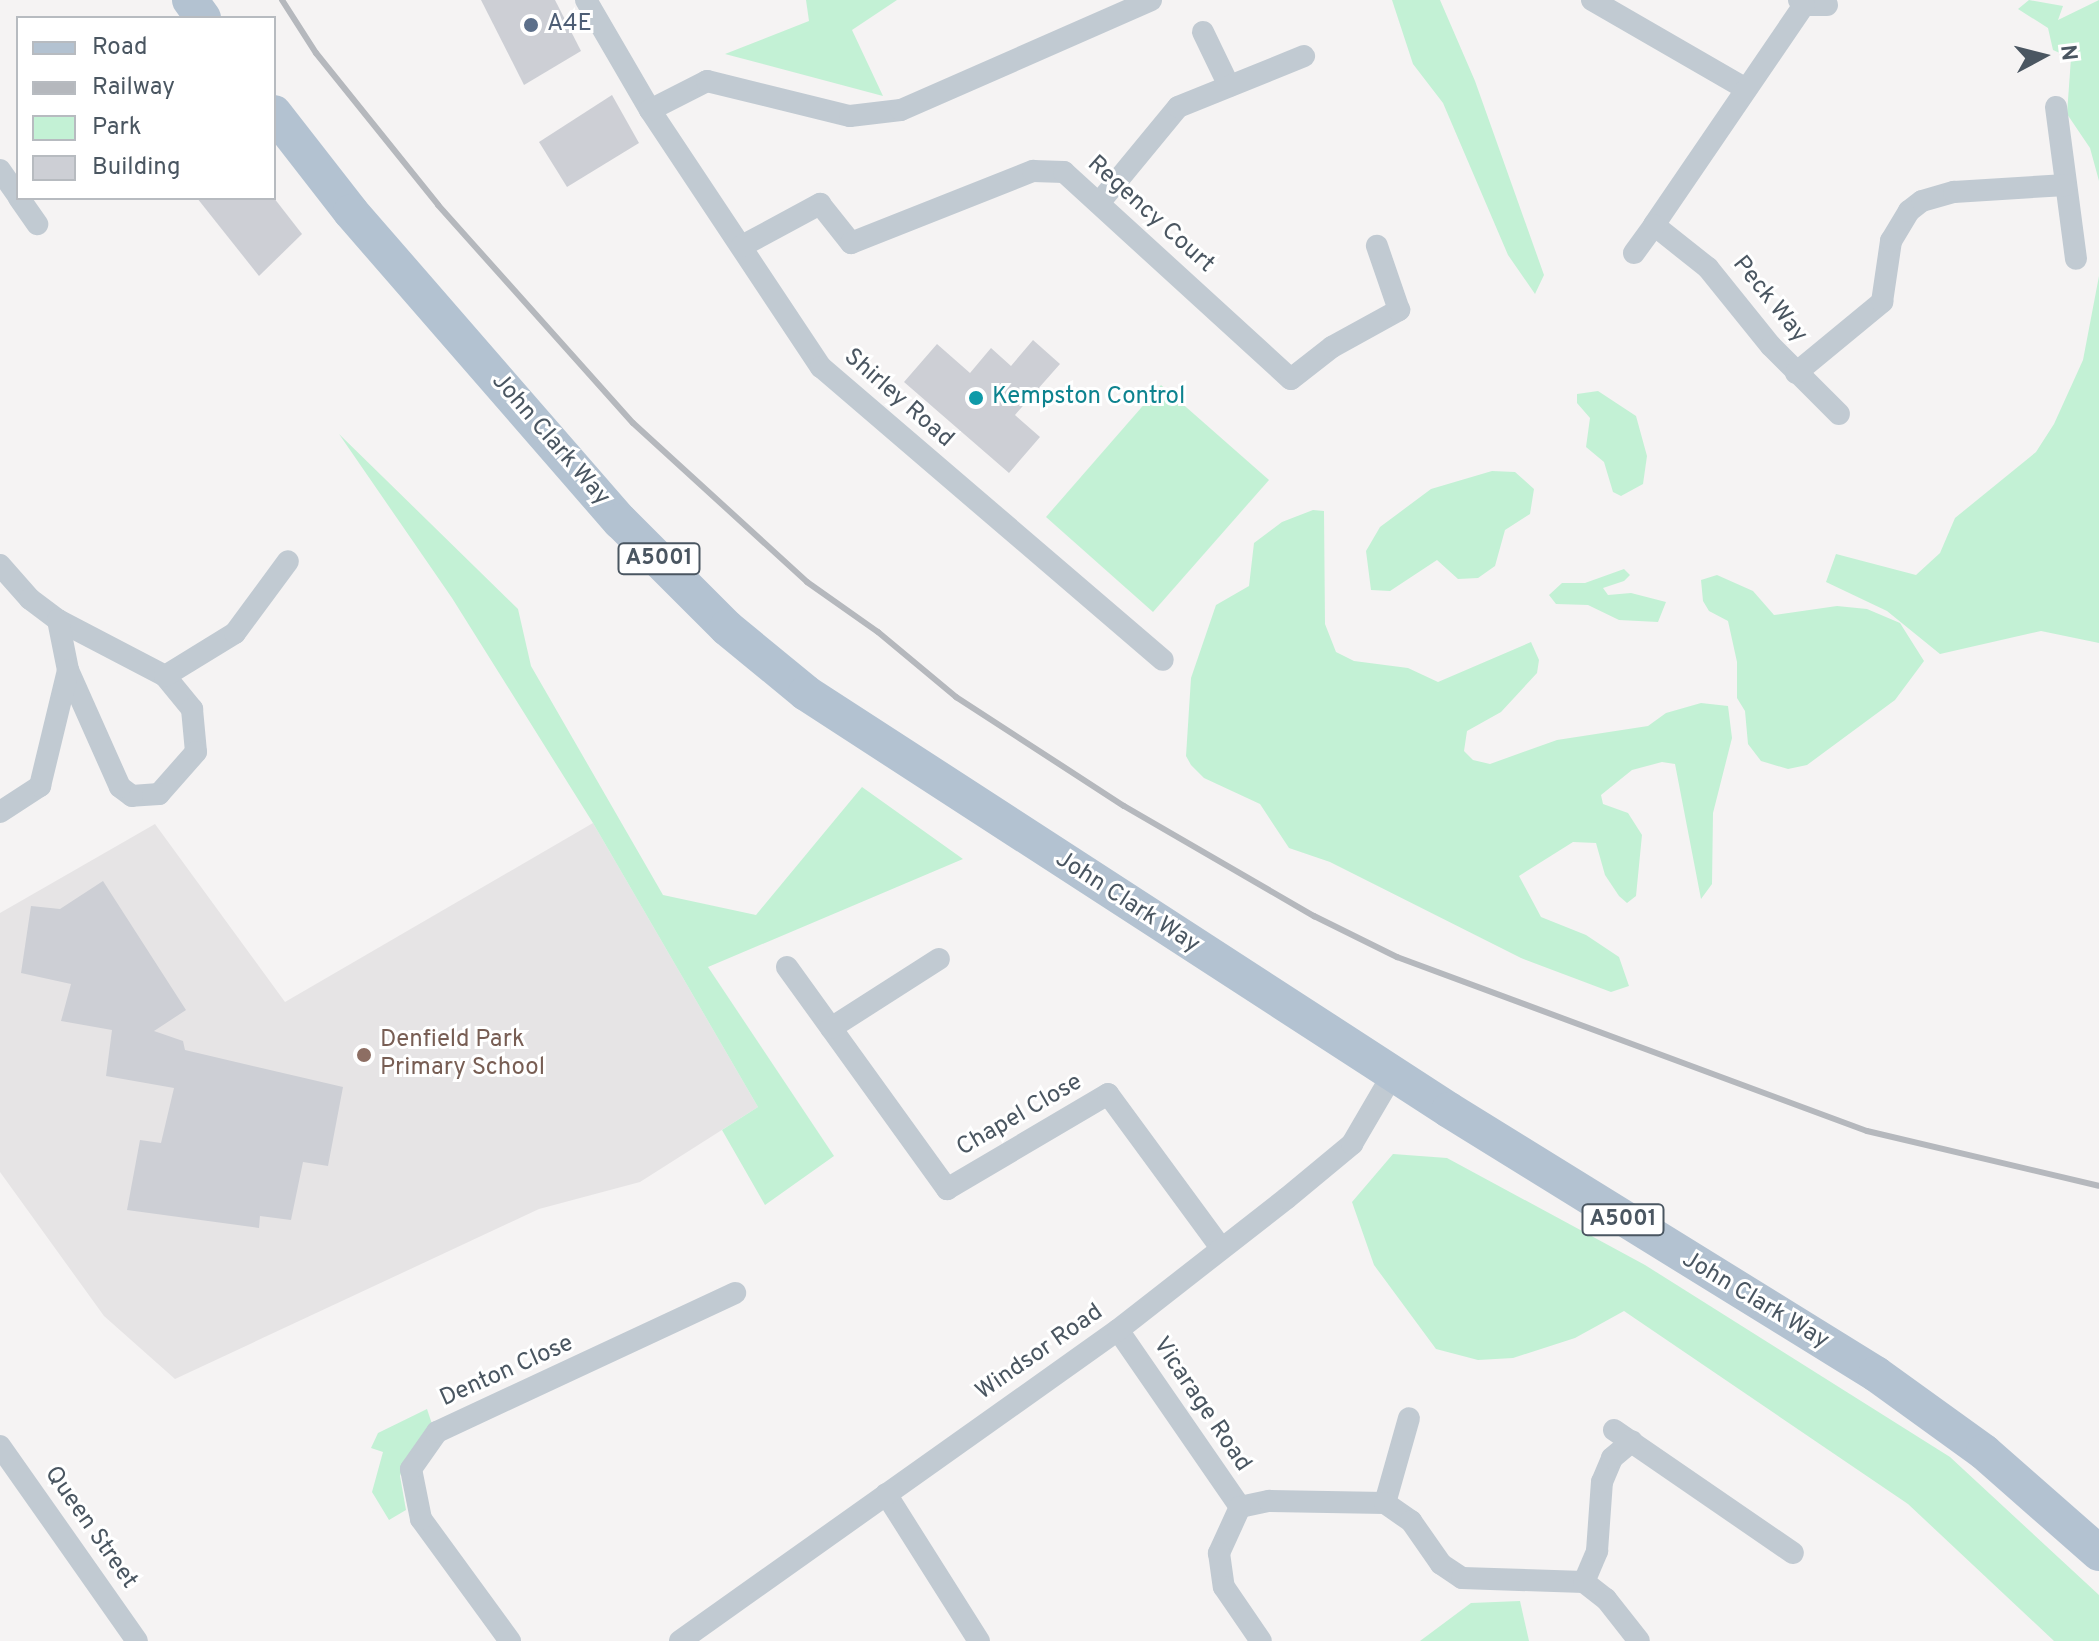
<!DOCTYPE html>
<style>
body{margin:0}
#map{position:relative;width:2099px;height:1641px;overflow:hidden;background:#f5f3f3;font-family:Overpass,sans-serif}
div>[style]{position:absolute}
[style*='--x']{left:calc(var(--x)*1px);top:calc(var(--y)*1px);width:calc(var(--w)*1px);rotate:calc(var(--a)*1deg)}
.education>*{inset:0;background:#e6e4e5}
.green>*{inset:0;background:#c3f1d5}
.building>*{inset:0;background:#cdcfd5}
.minor>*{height:22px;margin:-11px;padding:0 11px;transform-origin:11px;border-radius:11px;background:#c1cad2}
.primary>*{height:36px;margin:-18px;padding:0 18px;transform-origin:18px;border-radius:18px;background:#b3c2d1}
.rail>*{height:6px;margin:-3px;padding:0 3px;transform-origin:3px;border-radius:3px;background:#b5b8bd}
.dots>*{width:22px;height:22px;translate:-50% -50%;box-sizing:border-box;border:4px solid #fff;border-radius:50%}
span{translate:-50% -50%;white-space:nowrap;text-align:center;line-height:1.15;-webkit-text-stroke:6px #fff;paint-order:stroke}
.shield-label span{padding:2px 6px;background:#fff;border:2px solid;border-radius:6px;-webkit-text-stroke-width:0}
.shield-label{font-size:22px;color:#4a5661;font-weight:700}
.service-label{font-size:24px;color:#4e5e75}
.left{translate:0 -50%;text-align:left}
.street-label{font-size:24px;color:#4a5661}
.culture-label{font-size:24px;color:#0d838f}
.education-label{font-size:24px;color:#785e54}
.legend{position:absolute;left:16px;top:16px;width:260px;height:184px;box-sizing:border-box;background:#fff;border:2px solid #b7bbc0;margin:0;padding:10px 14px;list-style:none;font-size:24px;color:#4a5661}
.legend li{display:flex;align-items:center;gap:16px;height:40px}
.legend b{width:40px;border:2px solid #b7bbc0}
.north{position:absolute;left:2003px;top:16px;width:80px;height:80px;-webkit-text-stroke:6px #fff;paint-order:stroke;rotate:83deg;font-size:22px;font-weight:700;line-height:32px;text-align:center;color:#4a5661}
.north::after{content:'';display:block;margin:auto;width:28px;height:36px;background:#4a5661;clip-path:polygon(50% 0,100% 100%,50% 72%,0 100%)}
</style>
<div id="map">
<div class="education">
<div style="clip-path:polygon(593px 823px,758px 1107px,640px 1182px,539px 1209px,175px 1379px,104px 1316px,0 1172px,0 913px,155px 824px,285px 1002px)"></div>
</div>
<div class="green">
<div style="clip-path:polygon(806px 0,897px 0,852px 30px,883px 96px,725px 54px,809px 21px)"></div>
<div style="clip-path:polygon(1392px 0,1440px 0,1475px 81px,1544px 275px,1535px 294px,1508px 255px,1443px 103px,1413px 64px)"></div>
<div style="clip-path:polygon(2029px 0,2063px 6px,2058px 20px,2099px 0,2099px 181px,2090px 148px,2067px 114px,2071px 58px,2053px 50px,2048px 28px,2018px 9px)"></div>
<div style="clip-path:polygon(2099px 276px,2099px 643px,2041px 631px,1940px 654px,1887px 611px,1826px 582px,1836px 554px,1916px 575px,1940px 553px,1955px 518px,2036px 452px,2054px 424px,2083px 360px)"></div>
<div style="clip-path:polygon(1161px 385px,1269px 480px,1153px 612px,1046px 517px)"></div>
<div style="clip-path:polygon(1598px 391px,1636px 416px,1647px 456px,1643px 484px,1621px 496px,1613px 492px,1604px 462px,1586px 447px,1590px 418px,1577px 403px,1577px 394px)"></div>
<div style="clip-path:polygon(339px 434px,518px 609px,531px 666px,663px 895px,756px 915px,862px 787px,963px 859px,708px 967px,834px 1156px,765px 1205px,722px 1130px,758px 1107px,593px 823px,452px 598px)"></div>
<div style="clip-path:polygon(1492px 471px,1515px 472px,1534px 489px,1530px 514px,1505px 530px,1495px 566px,1478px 578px,1458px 579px,1437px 560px,1390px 591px,1371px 590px,1366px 551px,1380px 527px,1431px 489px)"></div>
<div style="clip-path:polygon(1313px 510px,1324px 511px,1325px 624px,1336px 652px,1354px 661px,1408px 668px,1438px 682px,1531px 642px,1539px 660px,1537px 673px,1501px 712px,1467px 731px,1464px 751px,1473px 760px,1490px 764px,1557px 740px,1648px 726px,1666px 713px,1701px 703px,1728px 706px,1732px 738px,1713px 813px,1712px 884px,1701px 899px,1675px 764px,1662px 762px,1632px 770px,1601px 795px,1603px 804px,1628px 813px,1642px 835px,1636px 896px,1627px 903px,1619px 896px,1605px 875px,1596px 843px,1573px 842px,1519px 876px,1541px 917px,1586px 935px,1619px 957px,1629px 986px,1611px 992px,1521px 958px,1330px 862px,1289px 848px,1260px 804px,1204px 778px,1191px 765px,1186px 756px,1191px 678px,1216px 605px,1249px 586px,1254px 543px,1282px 522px)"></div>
<div style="clip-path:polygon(1624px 569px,1630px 575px,1624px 581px,1603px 588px,1608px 595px,1631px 593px,1666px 602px,1658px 622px,1619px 620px,1588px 605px,1556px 604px,1549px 595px,1562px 583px,1585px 583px)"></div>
<div style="clip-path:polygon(1717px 575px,1753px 591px,1774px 615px,1837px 606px,1867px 609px,1900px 623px,1924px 661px,1895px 700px,1807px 765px,1788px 769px,1761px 761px,1748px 744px,1745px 711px,1737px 698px,1737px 662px,1728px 621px,1709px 611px,1703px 601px,1701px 580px)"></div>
<div style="clip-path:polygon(1393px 1154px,1447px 1158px,1645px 1265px,1950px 1457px,2099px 1595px,2099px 1641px,2054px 1641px,1908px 1504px,1624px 1311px,1575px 1338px,1513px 1358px,1478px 1360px,1436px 1349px,1374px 1265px,1352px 1202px)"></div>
<div style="clip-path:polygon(427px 1409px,433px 1427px,406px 1460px,400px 1476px,406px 1510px,389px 1520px,372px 1492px,383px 1452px,371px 1448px,378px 1433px)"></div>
<div style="clip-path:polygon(1520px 1601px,1529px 1641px,1420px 1641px,1471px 1603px)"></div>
</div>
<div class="building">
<div style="clip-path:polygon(481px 0,555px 0,581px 51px,524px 85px)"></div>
<div style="clip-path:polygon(612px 95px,639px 143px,567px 187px,539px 142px)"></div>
<div style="clip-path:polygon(197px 198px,274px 198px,302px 234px,259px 276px)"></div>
<div style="clip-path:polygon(1033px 340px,1060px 364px,1015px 415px,1040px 437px,1009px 473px,904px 382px,937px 344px,970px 373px,991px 348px,1011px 366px)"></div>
<div style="clip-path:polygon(103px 881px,186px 1010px,154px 1031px,183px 1041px,185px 1050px,343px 1087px,328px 1166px,303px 1162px,291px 1220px,260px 1216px,259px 1228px,127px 1210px,140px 1140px,161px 1143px,174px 1088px,106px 1076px,112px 1030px,61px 1021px,71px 984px,21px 973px,31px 906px,60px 909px)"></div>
</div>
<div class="minor">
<div style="--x:586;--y:0;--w:127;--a:59.8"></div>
<div style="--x:650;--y:110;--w:309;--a:56.4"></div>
<div style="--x:821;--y:367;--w:450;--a:40.6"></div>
<div style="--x:1592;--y:0;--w:178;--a:30"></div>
<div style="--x:1799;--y:0;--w:7;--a:45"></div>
<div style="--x:1804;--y:5;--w:23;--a:0"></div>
<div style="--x:1804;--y:5;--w:266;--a:124.3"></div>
<div style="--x:1654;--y:225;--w:69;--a:38.5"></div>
<div style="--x:1708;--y:268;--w:100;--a:51.1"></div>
<div style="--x:1771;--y:346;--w:96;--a:45"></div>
<div style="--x:1203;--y:32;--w:60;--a:64.3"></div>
<div style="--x:2056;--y:107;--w:153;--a:82.5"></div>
<div style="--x:650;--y:110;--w:64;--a:-27"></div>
<div style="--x:707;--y:81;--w:147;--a:13.8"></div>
<div style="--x:850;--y:116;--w:51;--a:-6.7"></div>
<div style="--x:901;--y:110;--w:273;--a:-23.7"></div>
<div style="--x:0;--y:170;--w:32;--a:55"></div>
<div style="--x:19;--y:198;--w:32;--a:55"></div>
<div style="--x:1099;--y:203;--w:124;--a:-50.5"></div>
<div style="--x:1178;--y:107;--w:136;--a:-22"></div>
<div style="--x:742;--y:246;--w:89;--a:-28.3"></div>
<div style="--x:820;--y:204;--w:50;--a:51.5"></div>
<div style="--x:851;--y:243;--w:196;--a:-21.6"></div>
<div style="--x:1033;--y:171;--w:31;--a:2"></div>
<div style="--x:1064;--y:172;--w:307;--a:42.4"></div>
<div style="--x:1291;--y:379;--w:52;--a:-38"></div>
<div style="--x:1332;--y:347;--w:77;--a:-28.9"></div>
<div style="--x:1399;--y:310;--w:68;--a:-109"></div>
<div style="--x:1634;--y:253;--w:34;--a:-54"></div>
<div style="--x:1796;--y:373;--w:112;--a:-39.5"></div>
<div style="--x:1882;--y:302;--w:62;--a:-81.6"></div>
<div style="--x:1891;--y:241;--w:35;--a:-59"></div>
<div style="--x:1909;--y:211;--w:16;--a:-38"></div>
<div style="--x:1922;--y:201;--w:33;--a:-16"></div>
<div style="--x:1954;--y:192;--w:112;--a:-3.6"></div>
<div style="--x:0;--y:565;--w:45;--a:48.6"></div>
<div style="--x:30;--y:599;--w:35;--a:37"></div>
<div style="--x:58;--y:620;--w:121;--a:27.6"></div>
<div style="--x:165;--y:676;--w:43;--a:50.7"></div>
<div style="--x:192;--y:709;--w:43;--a:84.7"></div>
<div style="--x:196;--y:752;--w:56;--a:131.4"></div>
<div style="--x:159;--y:794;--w:27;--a:176"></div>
<div style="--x:132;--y:796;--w:15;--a:-143"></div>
<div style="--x:120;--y:787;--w:128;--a:-114"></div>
<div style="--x:68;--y:670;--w:51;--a:-101.3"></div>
<div style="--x:165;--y:676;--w:82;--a:-31.6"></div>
<div style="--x:235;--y:633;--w:89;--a:-53.6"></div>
<div style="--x:0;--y:812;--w:48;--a:-33"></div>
<div style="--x:40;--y:786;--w:119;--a:-76.4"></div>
<div style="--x:787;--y:967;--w:274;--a:54.2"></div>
<div style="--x:947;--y:1189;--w:187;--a:-30.5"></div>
<div style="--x:1108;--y:1094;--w:191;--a:53.7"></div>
<div style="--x:831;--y:1028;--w:128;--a:-32.6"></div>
<div style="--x:1118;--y:1330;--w:215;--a:55.4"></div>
<div style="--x:1240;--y:1507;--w:30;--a:-12"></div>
<div style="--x:1269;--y:1501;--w:116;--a:1"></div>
<div style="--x:1385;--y:1503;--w:88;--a:-74.2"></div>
<div style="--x:1614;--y:1430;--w:217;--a:34.5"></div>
<div style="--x:0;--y:1446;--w:238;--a:54.9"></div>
<div style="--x:886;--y:1494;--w:174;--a:57.7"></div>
<div style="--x:1385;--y:1503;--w:32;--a:35"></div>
<div style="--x:1411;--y:1521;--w:52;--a:55.1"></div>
<div style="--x:1441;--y:1564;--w:25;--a:34"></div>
<div style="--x:1462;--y:1578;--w:122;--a:1.9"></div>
<div style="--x:1584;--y:1582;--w:28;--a:38"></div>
<div style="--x:1606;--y:1599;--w:53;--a:51.8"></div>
<div style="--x:1240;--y:1507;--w:51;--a:114.5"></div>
<div style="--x:1219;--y:1553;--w:34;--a:82"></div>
<div style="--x:1224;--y:1587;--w:65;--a:55.6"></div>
<div style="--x:1584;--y:1582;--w:34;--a:-67"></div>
<div style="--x:1597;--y:1551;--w:69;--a:-85.9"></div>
<div style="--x:1602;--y:1482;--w:26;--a:-67"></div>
<div style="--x:1612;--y:1458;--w:26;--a:-40"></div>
<div style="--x:510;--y:1641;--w:151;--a:-126.1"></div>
<div style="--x:421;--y:1519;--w:51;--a:-101.3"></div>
<div style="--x:411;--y:1469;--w:45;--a:-54.9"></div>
<div style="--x:437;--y:1432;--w:329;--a:-25"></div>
<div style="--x:680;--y:1641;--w:537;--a:-35.38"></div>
<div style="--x:1118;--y:1330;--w:214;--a:-38"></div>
<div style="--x:1287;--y:1198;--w:85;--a:-39.7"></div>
<div style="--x:1352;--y:1144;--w:83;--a:-59.7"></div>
</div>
<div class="primary">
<div style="--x:190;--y:0;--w:22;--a:54"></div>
<div style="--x:274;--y:113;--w:125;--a:52.1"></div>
<div style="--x:351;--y:212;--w:410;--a:49"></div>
<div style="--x:620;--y:521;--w:151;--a:45"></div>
<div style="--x:727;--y:628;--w:102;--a:39.4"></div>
<div style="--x:806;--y:693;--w:766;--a:32.96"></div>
<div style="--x:1449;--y:1110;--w:502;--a:31.73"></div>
<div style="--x:1876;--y:1374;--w:133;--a:35.8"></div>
<div style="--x:1984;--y:1452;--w:153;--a:41.3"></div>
</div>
<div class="rail">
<div style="--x:282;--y:0;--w:63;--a:57.3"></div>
<div style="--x:316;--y:53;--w:195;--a:51.2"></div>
<div style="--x:438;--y:205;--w:292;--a:48.2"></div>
<div style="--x:633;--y:423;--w:236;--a:42.4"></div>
<div style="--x:807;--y:582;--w:87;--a:35.2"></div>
<div style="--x:878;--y:632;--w:102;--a:39.8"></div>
<div style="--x:956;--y:697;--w:200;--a:33"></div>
<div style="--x:1124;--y:806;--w:220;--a:30.1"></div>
<div style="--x:1314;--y:916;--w:93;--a:26.3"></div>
<div style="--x:1397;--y:957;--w:501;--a:20.32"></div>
<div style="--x:1867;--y:1131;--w:238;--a:13.3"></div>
</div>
<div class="dots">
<div style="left:531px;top:25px;background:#5c6f8a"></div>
<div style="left:976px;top:398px;background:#0f9aa8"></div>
<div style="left:364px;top:1055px;background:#8d6e63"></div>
</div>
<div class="shield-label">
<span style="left:659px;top:559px">A5001</span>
<span style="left:1623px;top:1220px">A5001</span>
</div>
<div class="service-label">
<span class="left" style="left:547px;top:25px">A4E</span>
</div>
<div class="street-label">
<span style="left:1150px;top:215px;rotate:42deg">Regency Court</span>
<span style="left:1769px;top:300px;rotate:51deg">Peck Way</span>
<span style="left:898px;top:399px;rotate:41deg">Shirley Road</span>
<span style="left:550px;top:440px;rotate:49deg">John Clark Way</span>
<span style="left:1127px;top:903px;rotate:33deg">John Clark Way</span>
<span style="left:1020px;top:1116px;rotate:-30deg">Chapel Close</span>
<span style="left:1755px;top:1301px;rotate:31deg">John Clark Way</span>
<span style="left:1040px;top:1353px;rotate:-35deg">Windsor Road</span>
<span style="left:507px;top:1372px;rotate:-24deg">Denton Close</span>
<span style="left:1201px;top:1405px;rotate:56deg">Vicarage Road</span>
<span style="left:90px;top:1528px;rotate:55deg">Queen Street</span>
</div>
<div class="culture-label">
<span class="left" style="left:992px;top:398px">Kempston Control</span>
</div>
<div class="education-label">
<span class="left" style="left:380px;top:1055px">Denfield Park<br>Primary School</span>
</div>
<ul class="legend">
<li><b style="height:10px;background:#b3c2d1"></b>Road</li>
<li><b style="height:10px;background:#b5b8bd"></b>Railway</li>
<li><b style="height:22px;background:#c3f1d5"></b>Park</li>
<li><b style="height:22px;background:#cdcfd5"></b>Building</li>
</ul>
<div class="north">N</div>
</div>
